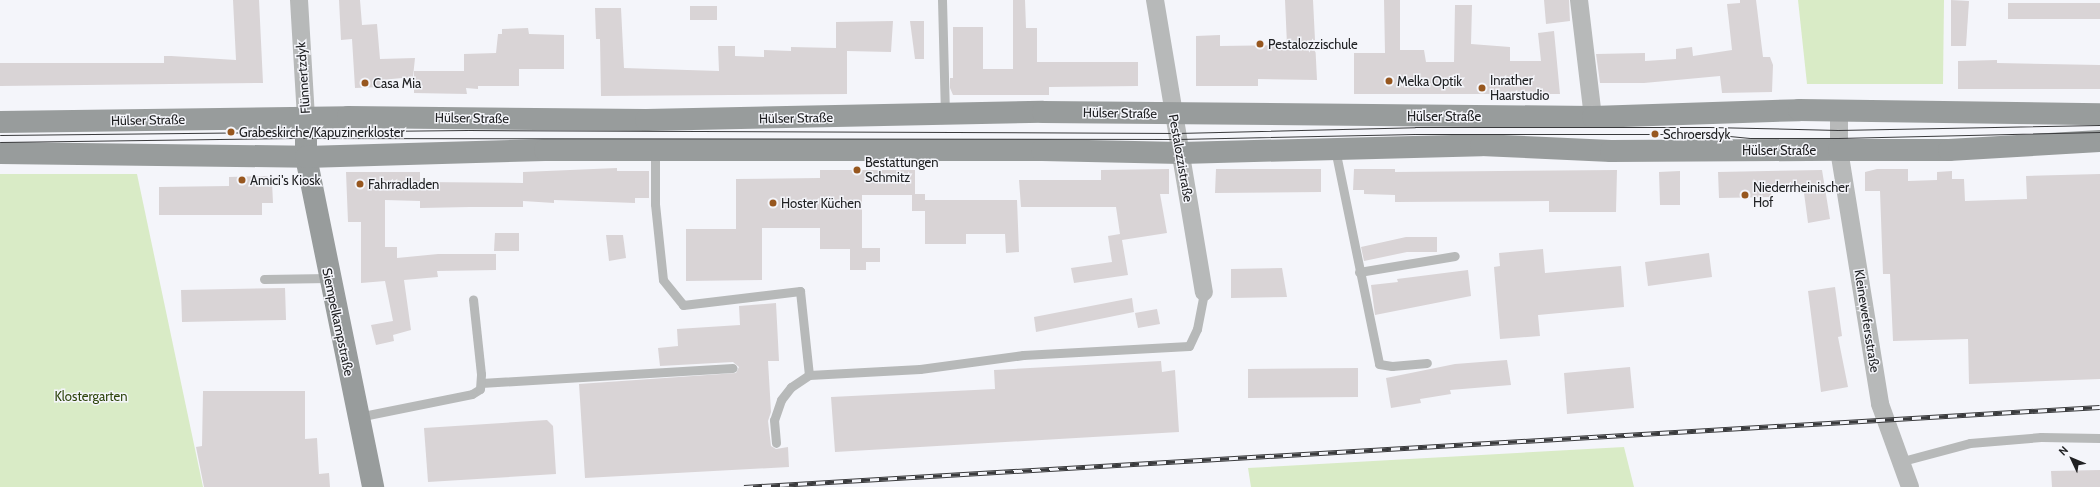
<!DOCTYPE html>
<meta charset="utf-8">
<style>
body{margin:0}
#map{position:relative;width:2100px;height:487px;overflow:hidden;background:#f4f5fa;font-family:Cabin,sans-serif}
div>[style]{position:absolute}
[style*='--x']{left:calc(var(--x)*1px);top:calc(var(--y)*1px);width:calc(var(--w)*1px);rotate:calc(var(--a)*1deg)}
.green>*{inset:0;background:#d9ebc6}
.building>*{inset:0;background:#d9d4d6}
.lane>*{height:9px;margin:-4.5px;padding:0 4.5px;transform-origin:4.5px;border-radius:4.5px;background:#b7b9b9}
.street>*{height:18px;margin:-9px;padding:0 9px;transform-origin:9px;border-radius:9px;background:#b7b9b9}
.secondary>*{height:22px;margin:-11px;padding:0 11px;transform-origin:11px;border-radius:11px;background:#989c9c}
.tram>*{height:1px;margin:-0.5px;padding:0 0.5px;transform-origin:0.5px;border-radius:0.5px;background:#3a3b3d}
.rail>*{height:4.5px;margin-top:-2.25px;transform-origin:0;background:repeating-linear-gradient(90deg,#f4f5fa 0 9px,#3a3b3d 0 18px);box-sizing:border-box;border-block:1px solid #3a3b3d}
.dots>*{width:11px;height:11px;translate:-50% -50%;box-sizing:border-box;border:2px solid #f4f5fa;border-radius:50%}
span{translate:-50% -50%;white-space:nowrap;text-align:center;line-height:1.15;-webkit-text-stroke:3px #f4f5fa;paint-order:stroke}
.poi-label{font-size:13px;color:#202123}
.left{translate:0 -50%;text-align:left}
.street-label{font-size:13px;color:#202123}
.park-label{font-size:13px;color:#2f460d}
.north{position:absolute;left:2052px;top:439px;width:40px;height:40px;-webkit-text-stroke:3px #f4f5fa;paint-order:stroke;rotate:314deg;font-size:11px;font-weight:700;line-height:16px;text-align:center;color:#202123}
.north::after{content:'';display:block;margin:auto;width:14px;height:18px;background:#202123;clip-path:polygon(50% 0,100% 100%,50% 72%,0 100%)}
</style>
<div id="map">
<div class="green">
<div style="clip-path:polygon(1798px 0,1944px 0,1943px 84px,1807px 84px)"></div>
<div style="clip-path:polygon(0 174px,137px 174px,203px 487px,0 487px)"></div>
<div style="clip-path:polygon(1624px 447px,1634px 487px,1251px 487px,1248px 468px)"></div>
</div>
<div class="building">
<div style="clip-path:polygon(233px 0,259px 0,263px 83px,0 86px,0 63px,164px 63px,164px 56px,171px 56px,236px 60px)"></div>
<div style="clip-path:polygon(339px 0,360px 0,362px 25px,377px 24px,380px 59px,415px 58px,413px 77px,381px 80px,382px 87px,355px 88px,352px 39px,341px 40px)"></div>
<div style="clip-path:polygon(1013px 0,1025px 0,1026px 28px,1037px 28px,1037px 62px,1138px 62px,1138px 86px,1049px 87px,1049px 95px,953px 95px,950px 88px,950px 78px,953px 78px,953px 27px,983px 27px,983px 69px,1013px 69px)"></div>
<div style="clip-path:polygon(1285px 0,1313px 0,1317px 80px,1258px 79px,1258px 86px,1196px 86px,1196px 36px,1220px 35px,1220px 46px,1287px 45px)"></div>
<div style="clip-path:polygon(1384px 0,1400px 0,1400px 50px,1424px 50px,1426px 62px,1454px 62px,1455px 5px,1472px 5px,1471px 44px,1510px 47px,1510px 61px,1541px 61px,1538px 33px,1554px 31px,1560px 94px,1354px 94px,1354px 53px,1385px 53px)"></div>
<div style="clip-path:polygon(1544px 0,1569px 0,1570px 21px,1546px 24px)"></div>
<div style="clip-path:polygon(1740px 0,1756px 0,1763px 57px,1770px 57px,1773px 65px,1772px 92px,1722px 93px,1720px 76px,1644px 83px,1600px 83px,1596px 54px,1645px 53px,1645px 61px,1676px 59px,1676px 49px,1692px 47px,1693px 56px,1732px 50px,1727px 4px,1740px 3px)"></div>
<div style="clip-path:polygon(1951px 0,1969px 1px,1966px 46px,1951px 46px)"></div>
<div style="clip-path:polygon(2008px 3px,2100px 3px,2100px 19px,2008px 19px)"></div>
<div style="clip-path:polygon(690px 6px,717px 6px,717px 20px,690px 20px)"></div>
<div style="clip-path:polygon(595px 8px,621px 8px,624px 68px,719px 71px,718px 46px,735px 46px,735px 56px,764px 57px,764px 50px,791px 51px,791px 47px,836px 48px,836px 22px,893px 21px,891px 52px,847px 51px,847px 94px,601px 96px,600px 39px,596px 39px)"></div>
<div style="clip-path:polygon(910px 21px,924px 21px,924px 59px,915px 59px)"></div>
<div style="clip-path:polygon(528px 28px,529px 34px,564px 35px,564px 69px,519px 69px,519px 86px,478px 86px,478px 89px,466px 88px,467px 94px,414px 93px,414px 71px,464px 71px,464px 54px,496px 53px,498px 34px,502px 34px,502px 29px)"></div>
<div style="clip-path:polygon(1997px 60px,1997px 63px,2100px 65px,2100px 89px,1958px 89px,1958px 61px)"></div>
<div style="clip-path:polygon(617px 168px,617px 171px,649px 171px,649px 198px,635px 198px,635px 203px,554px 200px,554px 203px,523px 201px,523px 207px,470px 207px,420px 208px,420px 201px,385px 200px,385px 247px,397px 247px,397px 258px,438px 254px,496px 254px,496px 270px,437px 271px,438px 277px,404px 280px,411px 330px,393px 335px,394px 341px,376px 345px,371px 325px,393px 321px,385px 281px,361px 283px,361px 222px,348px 222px,346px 172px,420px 172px,420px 182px,523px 183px,523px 172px)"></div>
<div style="clip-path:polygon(1169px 169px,1169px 194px,1160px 194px,1167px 233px,1122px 240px,1128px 275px,1074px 283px,1071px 268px,1112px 262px,1108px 236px,1120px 234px,1116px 207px,1021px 207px,1019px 180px,1101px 180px,1101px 170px)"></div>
<div style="clip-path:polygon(1216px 169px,1321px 169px,1321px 192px,1215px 193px)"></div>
<div style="clip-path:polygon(1354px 169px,1395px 169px,1395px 172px,1617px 170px,1616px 212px,1549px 212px,1549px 201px,1395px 202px,1395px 195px,1364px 194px,1364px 190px,1353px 190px)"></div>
<div style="clip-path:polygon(1877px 169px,1908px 169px,1908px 181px,1937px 180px,1937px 172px,1952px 171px,1952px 179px,1964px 179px,1965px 201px,2027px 199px,2026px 176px,2100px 174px,2100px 379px,1969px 384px,1968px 339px,1893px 341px,1890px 274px,1883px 274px,1880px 191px,1865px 191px,1865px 172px)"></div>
<div style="clip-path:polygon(820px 170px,915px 170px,915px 194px,925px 194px,925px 211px,912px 211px,912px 195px,862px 195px,862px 248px,880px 248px,880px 262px,866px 262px,866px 270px,850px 270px,850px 249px,820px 249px,820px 228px,762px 228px,762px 280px,686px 281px,686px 229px,736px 229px,736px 179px,820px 178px)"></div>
<div style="clip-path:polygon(1822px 170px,1830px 219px,1808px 223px,1804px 193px,1771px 193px,1772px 197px,1719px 198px,1718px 172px)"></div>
<div style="clip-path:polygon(1680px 171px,1680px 205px,1660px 205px,1659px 172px)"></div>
<div style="clip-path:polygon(267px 176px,272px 182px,273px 203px,262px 203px,262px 215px,159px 215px,159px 187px,229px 186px,229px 177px)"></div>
<div style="clip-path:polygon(925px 200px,1017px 200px,1019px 252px,1006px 253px,1005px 234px,966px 234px,966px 244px,925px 244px)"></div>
<div style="clip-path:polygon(495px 233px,519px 233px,519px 251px,494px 251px)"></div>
<div style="clip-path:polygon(606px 235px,623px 235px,626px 258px,609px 261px)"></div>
<div style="clip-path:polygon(1406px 237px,1437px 237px,1437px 252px,1407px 252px,1364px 261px,1361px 247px)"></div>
<div style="clip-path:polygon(1543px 249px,1545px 273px,1621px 266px,1624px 307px,1538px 315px,1540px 336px,1500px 339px,1494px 267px,1500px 266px,1499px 253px)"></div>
<div style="clip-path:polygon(1709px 253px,1712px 277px,1648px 286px,1645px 262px)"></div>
<div style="clip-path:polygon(1282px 268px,1287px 297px,1231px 298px,1231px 269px)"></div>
<div style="clip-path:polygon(1468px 270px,1471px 296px,1375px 315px,1371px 285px,1398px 282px,1397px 279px)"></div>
<div style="clip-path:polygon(1835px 287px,1842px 336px,1838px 337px,1848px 387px,1821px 392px,1808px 291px)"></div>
<div style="clip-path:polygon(285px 288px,286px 320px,182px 322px,181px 290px)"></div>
<div style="clip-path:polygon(1132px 298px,1134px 312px,1036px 332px,1034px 317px)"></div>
<div style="clip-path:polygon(776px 303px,779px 361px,768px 361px,771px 412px,768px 421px,771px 446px,776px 449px,788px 447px,789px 467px,585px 478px,579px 384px,736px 373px,739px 367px,733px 362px,660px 366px,658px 348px,678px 346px,677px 329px,740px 325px,739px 306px)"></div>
<div style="clip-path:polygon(1157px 309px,1160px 324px,1138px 328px,1135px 313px)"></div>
<div style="clip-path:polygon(1507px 360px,1511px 385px,1450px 390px,1451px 394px,1420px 399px,1421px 403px,1391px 408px,1386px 378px,1455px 364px)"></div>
<div style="clip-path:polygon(1161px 361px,1162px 372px,1175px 370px,1179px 432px,835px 452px,831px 397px,995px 389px,994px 370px)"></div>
<div style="clip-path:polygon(1630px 367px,1634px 408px,1567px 414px,1564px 373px)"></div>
<div style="clip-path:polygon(1358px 368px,1358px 397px,1248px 398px,1248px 369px)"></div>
<div style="clip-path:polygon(203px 391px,305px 391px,305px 439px,317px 438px,319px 474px,329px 473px,330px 487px,204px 487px,196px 447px,202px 446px)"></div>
<div style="clip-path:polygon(547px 420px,553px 426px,556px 474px,428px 482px,424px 428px)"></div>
<div style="clip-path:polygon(2100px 470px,2100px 487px,2052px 487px,2051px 471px)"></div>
</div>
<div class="lane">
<div style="--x:942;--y:0;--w:115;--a:88.5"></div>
<div style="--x:1335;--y:149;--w:219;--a:78.4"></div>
<div style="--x:1379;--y:364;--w:13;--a:9"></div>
<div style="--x:1392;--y:366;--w:35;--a:-5"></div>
<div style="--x:655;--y:150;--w:54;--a:90"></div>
<div style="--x:655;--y:204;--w:76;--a:84"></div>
<div style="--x:663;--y:280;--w:32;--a:51"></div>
<div style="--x:683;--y:305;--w:118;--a:-6.8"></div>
<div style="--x:800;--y:291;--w:84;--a:83.9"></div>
<div style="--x:809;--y:375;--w:22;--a:146"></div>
<div style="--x:791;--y:387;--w:16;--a:128"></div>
<div style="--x:781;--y:400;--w:21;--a:109"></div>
<div style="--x:774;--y:420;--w:23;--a:85"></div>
<div style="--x:1359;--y:272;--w:97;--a:-9.5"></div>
<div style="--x:264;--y:279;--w:65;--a:-0.9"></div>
<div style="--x:809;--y:375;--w:111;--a:-3.1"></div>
<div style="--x:920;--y:369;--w:104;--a:-7.7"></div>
<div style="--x:1023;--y:355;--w:166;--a:-3.1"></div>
<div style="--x:1189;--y:346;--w:19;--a:-65"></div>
<div style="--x:1197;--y:329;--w:38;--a:-79"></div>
<div style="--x:481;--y:383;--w:252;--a:-3.4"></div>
<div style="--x:358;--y:417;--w:116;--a:-11.4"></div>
<div style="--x:472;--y:394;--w:9;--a:-32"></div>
<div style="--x:480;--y:389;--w:15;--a:-86"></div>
<div style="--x:481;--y:374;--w:75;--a:-96.1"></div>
<div style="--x:1899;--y:462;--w:73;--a:-15"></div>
<div style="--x:1970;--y:443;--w:71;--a:-4.8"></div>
<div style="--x:2041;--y:437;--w:59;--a:1"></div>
</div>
<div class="street">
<div style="--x:299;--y:0;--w:117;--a:86.6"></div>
<div style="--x:1155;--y:0;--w:296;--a:80.5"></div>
<div style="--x:1579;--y:0;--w:118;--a:83.2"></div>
<div style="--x:1839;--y:111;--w:39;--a:90"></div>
<div style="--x:1839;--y:150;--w:257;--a:80.8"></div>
<div style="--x:1880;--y:404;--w:88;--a:70.1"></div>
</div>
<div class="secondary">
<div style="--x:306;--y:117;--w:40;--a:90"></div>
<div style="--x:306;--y:157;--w:337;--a:78.5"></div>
<div style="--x:0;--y:122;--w:348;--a:-0.8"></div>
<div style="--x:348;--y:117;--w:298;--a:0.6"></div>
<div style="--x:646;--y:120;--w:397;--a:-1.2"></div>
<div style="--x:1043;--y:112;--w:550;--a:0.52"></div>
<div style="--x:1593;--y:117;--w:206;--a:-1.9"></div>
<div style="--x:1799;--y:110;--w:301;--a:0.8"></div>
<div style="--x:0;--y:153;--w:306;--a:0.7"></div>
<div style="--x:306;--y:157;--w:239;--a:-1.7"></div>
<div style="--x:545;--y:150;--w:497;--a:0"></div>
<div style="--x:1042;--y:150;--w:139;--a:1.2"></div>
<div style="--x:1181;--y:153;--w:300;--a:-1.5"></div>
<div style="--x:1481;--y:145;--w:130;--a:2.6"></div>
<div style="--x:1611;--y:151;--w:228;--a:-0.3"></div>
<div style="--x:1839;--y:150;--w:110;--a:0"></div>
<div style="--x:1949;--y:150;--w:151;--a:-3.4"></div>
</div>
<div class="tram">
<div style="--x:0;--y:135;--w:468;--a:-0.6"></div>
<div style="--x:468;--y:130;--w:709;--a:0.24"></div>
<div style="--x:1177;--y:133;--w:238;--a:-1.4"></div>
<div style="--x:1415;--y:127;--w:294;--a:0"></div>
<div style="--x:1709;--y:127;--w:129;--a:1.3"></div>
<div style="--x:1838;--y:130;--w:262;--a:-1.1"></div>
<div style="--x:0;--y:142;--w:295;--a:-0.8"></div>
<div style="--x:295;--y:138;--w:883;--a:0.06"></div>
<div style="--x:1178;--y:139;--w:237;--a:-1.2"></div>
<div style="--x:1415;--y:134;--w:294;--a:0"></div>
<div style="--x:1709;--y:134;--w:41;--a:5.6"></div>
<div style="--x:1750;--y:138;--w:88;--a:0"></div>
<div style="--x:1838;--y:138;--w:262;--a:-1.3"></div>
</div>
<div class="rail">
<div style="--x:744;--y:487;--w:1358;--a:-3.38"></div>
</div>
<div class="dots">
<div style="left:1260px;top:44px;background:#97571f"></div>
<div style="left:1389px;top:81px;background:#97571f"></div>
<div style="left:365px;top:83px;background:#97571f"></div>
<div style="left:1482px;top:88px;background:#97571f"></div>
<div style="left:231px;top:132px;background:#97571f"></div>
<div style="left:1655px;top:134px;background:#97571f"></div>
<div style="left:857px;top:170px;background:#97571f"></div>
<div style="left:242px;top:180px;background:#97571f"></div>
<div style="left:360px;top:184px;background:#97571f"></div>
<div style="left:1745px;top:195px;background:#97571f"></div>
<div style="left:773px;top:203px;background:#97571f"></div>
</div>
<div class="poi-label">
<span class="left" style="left:1268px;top:44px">Pestalozzischule</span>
<span class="left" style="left:1397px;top:81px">Melka Optik</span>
<span class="left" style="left:1490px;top:88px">Inrather<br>Haarstudio</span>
<span class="left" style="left:373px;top:83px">Casa Mia</span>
<span class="left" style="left:239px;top:132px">Grabeskirche/Kapuzinerkloster</span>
<span class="left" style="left:1663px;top:134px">Schroersdyk</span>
<span class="left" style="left:865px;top:170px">Bestattungen<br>Schmitz</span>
<span class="left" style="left:250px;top:180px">Amici's Kiosk</span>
<span class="left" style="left:368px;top:184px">Fahrradladen</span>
<span class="left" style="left:1753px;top:195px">Niederrheinischer<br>Hof</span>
<span class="left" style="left:781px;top:203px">Hoster Küchen</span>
</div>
<div class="street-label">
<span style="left:303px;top:78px;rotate:-94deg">Flünnertzdyk</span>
<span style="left:1120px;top:113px;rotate:1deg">Hülser Straße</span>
<span style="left:1444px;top:116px">Hülser Straße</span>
<span style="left:472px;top:118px;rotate:1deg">Hülser Straße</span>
<span style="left:796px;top:118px;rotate:-1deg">Hülser Straße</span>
<span style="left:148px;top:120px;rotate:-1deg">Hülser Straße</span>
<span style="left:1779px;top:150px">Hülser Straße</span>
<span style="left:1181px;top:158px;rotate:80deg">Pestalozzistraße</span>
<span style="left:1867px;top:321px;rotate:81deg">Kleinewefersstraße</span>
<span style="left:338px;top:322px;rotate:78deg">Siempelkampstraße</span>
</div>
<div class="park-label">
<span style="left:91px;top:396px">Klostergarten</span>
</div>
<div class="north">N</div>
</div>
